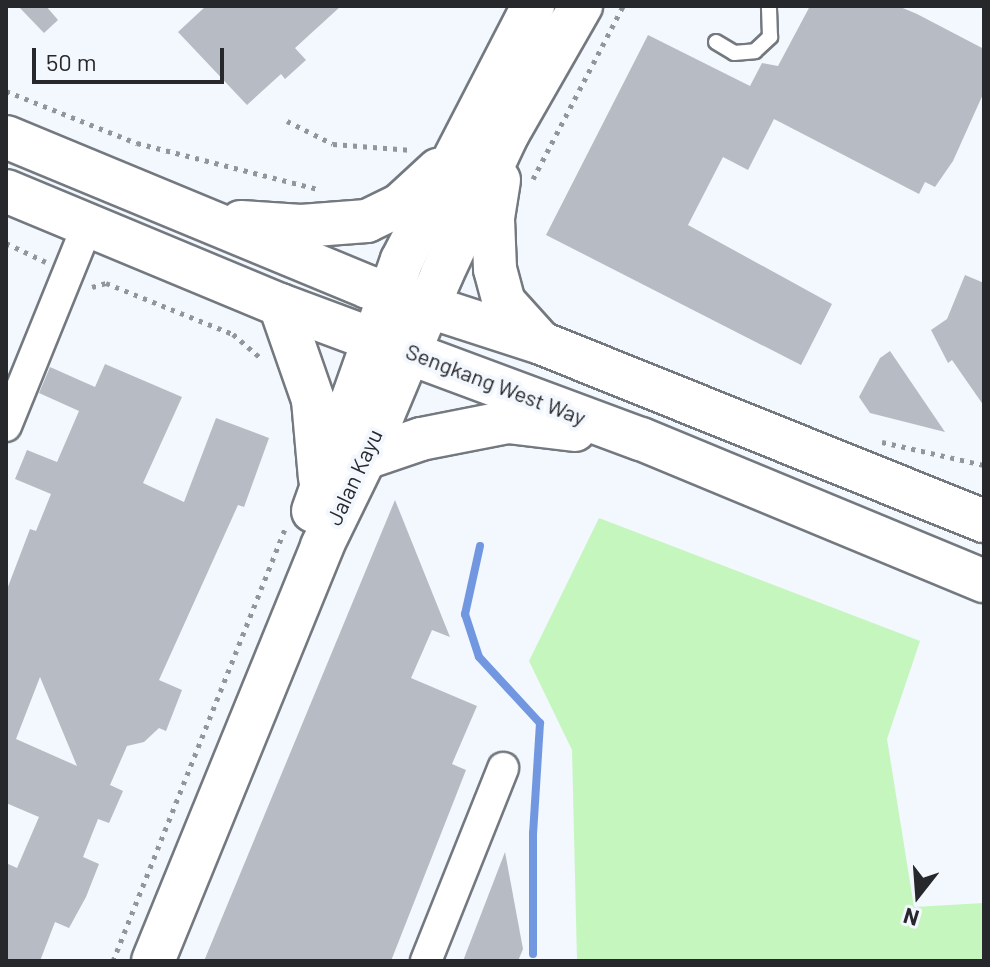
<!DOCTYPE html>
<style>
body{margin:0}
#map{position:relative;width:990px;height:967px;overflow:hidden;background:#f3f7fe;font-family:Barlow,sans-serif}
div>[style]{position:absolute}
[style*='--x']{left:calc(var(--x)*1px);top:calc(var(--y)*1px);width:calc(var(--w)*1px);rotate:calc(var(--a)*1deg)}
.green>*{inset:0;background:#c5f6be}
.stream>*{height:8px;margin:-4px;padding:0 4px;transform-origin:4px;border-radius:4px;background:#7297e1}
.building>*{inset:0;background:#b7bcc4}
.path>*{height:5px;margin-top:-2.5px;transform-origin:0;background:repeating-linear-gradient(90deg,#92959a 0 4px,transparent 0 10px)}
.roads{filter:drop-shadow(2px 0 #747980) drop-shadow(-2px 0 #747980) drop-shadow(0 2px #747980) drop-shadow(0 -2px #747980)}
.lane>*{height:14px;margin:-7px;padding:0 7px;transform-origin:7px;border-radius:7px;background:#fff}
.street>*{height:30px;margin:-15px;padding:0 15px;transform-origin:15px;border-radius:15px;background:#fff}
.secondary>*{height:42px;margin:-21px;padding:0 21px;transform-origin:21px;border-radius:21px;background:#fff}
span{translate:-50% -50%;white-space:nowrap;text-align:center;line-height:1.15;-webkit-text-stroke:8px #f3f7fe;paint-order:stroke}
.street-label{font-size:22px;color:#26282b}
.frame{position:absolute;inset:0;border:8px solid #26282b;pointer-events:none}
.north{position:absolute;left:878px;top:855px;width:80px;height:80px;-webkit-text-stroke:6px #f3f7fe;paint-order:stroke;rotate:197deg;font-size:22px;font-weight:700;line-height:32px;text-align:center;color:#26282b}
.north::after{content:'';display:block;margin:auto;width:28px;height:36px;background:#26282b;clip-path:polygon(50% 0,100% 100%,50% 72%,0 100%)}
.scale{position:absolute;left:32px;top:48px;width:192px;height:36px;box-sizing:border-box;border:4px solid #26282b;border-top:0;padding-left:10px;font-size:24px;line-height:28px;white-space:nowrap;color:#26282b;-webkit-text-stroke:6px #f3f7fe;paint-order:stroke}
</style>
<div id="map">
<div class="green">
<div style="clip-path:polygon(599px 518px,920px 641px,887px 739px,914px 907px,984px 903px,984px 961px,577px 961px,572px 750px,529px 661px)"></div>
</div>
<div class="stream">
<div style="--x:480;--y:546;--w:70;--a:102.4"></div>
<div style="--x:465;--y:614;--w:45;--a:72"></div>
<div style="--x:479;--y:657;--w:90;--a:47.3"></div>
<div style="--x:540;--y:723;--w:110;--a:93.6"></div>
<div style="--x:533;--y:833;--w:121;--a:90"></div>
</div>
<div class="building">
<div style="clip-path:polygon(18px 6px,46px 6px,58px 20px,44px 33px)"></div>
<div style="clip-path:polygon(206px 6px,341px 6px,295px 48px,306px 60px,285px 79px,281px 74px,247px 105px,178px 32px)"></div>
<div style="clip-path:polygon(810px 6px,898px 6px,917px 14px,984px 49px,984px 92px,953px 161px,935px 187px,925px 182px,919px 194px,774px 119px,748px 170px,723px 157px,688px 225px,832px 304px,801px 365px,546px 235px,648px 35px,750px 86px,762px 63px,778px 66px)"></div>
<div style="clip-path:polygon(965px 275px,984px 283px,984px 406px,952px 360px,948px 363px,931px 330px,947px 319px)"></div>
<div style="clip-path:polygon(890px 351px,945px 432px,870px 413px,859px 397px,880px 358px)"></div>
<div style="clip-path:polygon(evenodd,105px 364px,182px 397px,143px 483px,184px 502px,216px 418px,269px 438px,244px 507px,238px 505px,159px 680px,182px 690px,166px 731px,159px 728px,144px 742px,127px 746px,110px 785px,123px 791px,109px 823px,98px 819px,83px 857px,99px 864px,86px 897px,69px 928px,55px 922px,40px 961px,6px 961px,6px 863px,17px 868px,39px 817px,6px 803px,6px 592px,30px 529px,36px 531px,51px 494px,15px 479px,27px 450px,57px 462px,79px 411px,39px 393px,50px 367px,95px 387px,105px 364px,40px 677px,77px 766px,16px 739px,40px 677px)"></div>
<div style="clip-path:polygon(395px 500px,450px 637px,432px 630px,411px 678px,477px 706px,452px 764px,466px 770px,391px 961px,204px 961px)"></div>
<div style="clip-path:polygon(505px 852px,523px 949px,518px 961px,463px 961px)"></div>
</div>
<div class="path">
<div style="--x:6;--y:91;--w:141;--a:21.7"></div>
<div style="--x:137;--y:143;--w:186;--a:14.3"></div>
<div style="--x:287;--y:121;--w:51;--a:26.6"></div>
<div style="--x:333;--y:144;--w:79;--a:4.3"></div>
<div style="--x:533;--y:179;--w:195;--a:-62.5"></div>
<div style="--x:6;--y:243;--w:44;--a:25.4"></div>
<div style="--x:92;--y:287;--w:15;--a:-16"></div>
<div style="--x:106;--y:283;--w:137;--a:21.9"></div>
<div style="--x:233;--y:334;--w:38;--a:41"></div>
<div style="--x:882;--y:442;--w:105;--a:12.7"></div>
<div style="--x:113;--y:961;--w:467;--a:-68.3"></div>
</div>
<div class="roads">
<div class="lane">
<div style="--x:716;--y:42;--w:21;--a:31"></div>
<div style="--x:734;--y:53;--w:21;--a:-5"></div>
<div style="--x:755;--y:51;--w:21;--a:-43"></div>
<div style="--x:770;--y:37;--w:31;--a:-92"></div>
</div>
<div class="street">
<div style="--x:6;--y:426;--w:218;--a:-67.9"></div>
<div style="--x:426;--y:961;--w:208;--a:-68.2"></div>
</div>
<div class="secondary">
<div style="--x:6;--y:137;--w:392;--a:22.5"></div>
<div style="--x:368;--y:287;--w:182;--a:17.9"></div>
<div style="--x:541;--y:343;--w:477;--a:21.9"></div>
<div style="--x:499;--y:180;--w:39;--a:99"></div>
<div style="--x:493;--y:219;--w:50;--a:87.7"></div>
<div style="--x:495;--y:269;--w:34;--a:75"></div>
<div style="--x:504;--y:302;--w:54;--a:48"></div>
<div style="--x:6;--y:191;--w:297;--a:22.6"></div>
<div style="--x:280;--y:305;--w:385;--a:20.4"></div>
<div style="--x:641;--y:439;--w:371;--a:22.5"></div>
<div style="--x:241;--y:222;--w:60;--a:3.8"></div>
<div style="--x:301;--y:226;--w:66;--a:-4.3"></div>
<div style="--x:367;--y:221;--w:37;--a:-26"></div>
<div style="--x:400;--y:205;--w:52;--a:-42.6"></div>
<div style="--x:280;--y:305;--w:101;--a:70.8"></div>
<div style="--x:313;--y:400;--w:78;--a:84.9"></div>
<div style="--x:365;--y:458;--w:59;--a:-18.7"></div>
<div style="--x:421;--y:439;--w:89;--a:-11.1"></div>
<div style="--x:508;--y:422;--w:67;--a:6.8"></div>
<div style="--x:313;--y:511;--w:266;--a:-70.5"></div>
<div style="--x:402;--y:260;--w:286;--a:-62.7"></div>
<div style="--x:153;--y:961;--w:448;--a:-67.8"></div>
<div style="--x:322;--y:546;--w:98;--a:-64"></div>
<div style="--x:365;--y:458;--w:199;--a:-67.3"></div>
<div style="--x:442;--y:274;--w:153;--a:-64.9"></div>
<div style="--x:507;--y:135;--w:149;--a:-60.2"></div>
</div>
</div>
<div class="street-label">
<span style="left:496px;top:384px;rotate:21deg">Sengkang West Way</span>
<span style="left:354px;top:477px;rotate:-65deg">Jalan Kayu</span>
</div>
<div class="frame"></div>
<div class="north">N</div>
<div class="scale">50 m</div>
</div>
